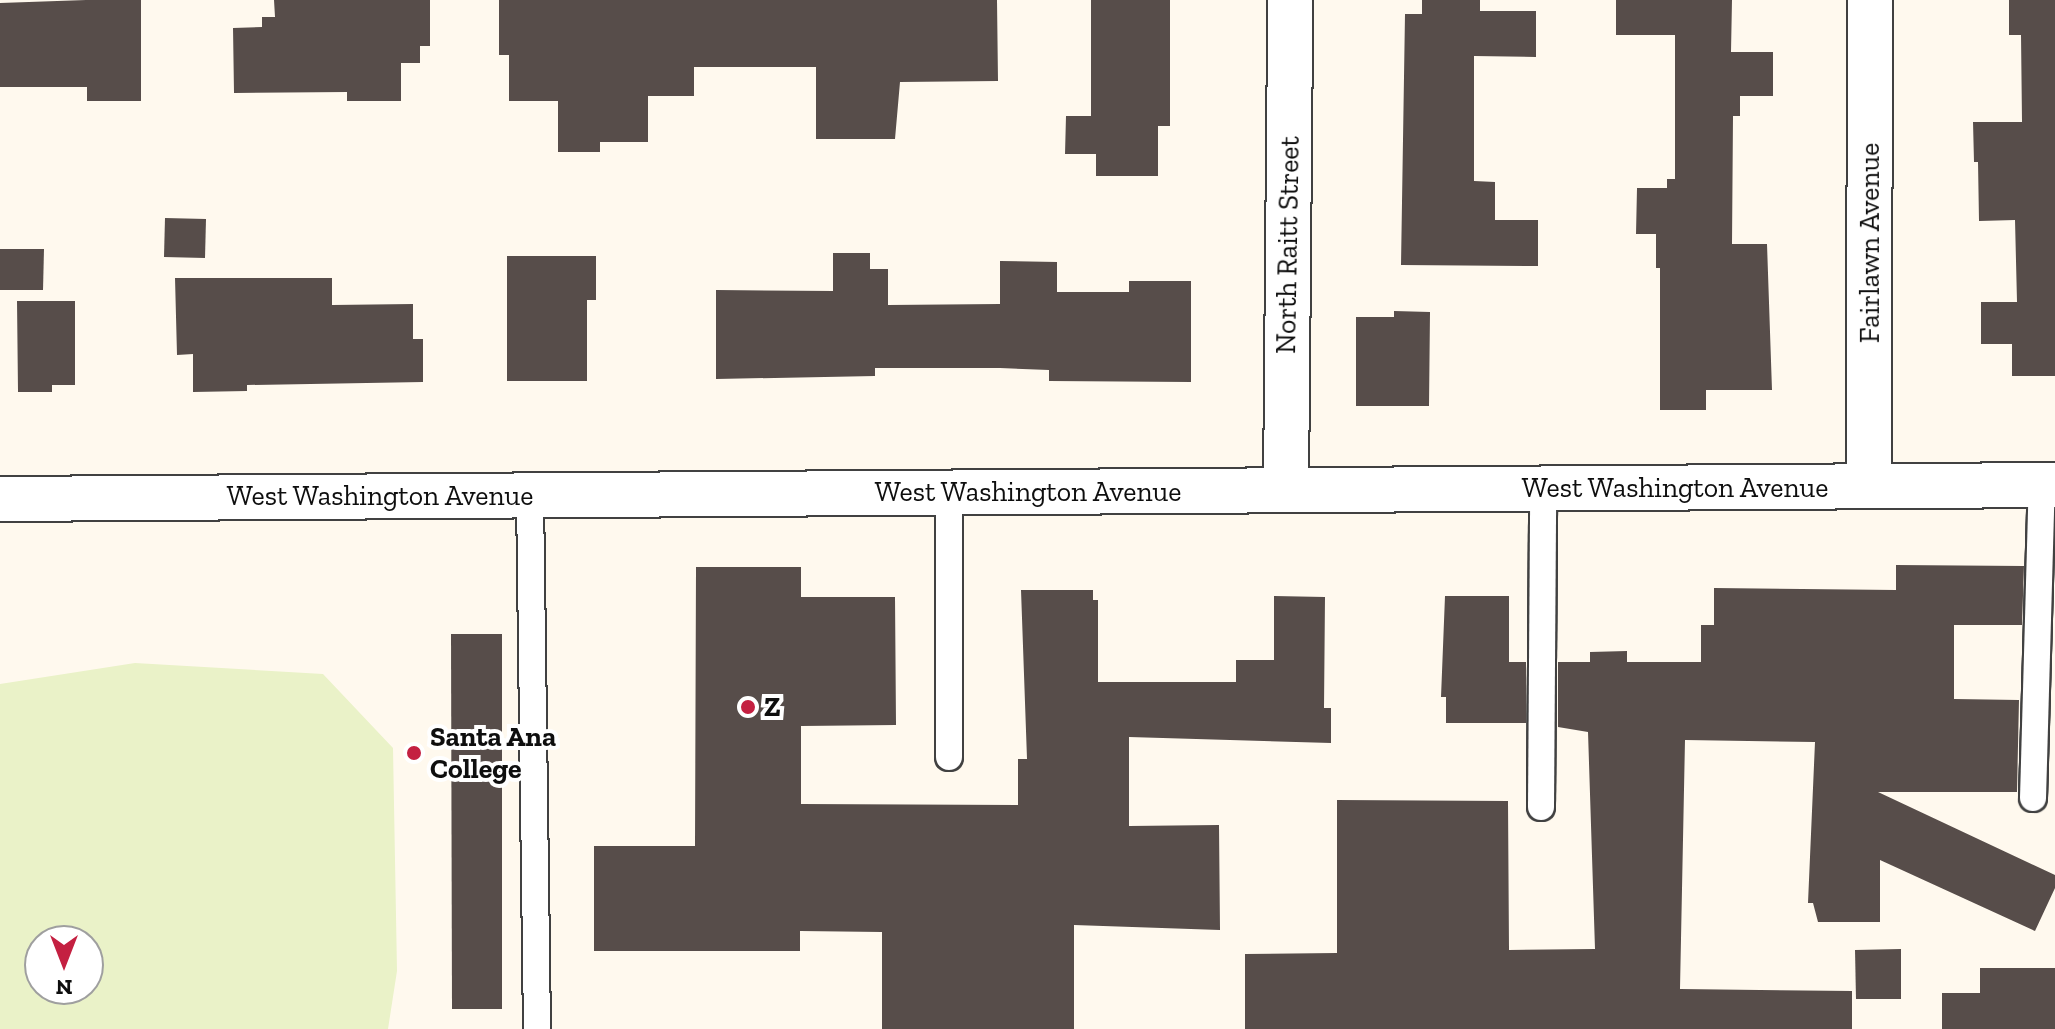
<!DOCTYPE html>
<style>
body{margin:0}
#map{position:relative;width:2055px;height:1029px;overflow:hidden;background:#fff9ee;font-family:"Zilla Slab",serif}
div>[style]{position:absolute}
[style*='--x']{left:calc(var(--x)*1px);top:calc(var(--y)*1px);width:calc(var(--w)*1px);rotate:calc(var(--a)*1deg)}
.pitch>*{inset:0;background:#eaf2c8}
.building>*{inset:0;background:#574d4a}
.roads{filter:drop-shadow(2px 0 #414141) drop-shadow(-2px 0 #414141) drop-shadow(0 2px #414141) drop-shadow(0 -2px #414141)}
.service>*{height:26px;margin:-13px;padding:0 13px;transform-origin:13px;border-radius:13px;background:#fff}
.minor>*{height:44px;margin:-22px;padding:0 22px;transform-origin:22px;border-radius:22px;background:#fff}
.tertiary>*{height:44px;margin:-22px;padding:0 22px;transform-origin:22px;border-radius:22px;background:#fff}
.dots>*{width:22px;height:22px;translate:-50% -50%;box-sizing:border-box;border:4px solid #fff;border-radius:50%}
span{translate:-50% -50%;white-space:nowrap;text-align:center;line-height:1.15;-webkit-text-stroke:8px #fff;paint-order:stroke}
.street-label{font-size:28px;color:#0e0e0e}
.poi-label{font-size:28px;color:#0e0e0e;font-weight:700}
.left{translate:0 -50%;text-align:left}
.north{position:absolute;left:24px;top:925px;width:80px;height:80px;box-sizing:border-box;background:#fff;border:2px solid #9f9f9f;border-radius:50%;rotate:180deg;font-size:22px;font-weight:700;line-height:32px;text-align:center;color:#0e0e0e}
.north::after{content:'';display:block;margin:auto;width:28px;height:36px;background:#c42041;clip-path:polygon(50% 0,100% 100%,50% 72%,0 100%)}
</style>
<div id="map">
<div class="pitch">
<div style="clip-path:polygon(evenodd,135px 663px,323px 674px,393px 748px,397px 971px,388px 1029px,0 1029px,0 684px,135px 663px,40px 941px,88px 941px,88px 989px,40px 989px,40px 941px)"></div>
</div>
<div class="building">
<div style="clip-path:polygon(86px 0,141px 0,141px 101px,87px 101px,87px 87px,0 87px,0 3px)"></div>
<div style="clip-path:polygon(274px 0,430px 0,430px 46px,420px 46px,420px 63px,401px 63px,401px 101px,347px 101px,347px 92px,234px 93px,233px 28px,262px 27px,262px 17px,275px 17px)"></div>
<div style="clip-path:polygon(499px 0,997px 0,998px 81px,900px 82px,895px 139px,816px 139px,816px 67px,694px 67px,694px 96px,648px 96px,648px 142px,600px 142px,600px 152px,558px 152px,558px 101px,509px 101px,509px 55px,499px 55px)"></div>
<div style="clip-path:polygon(1091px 0,1170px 0,1170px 126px,1158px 126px,1158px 176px,1096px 176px,1096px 154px,1065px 154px,1066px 116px,1091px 116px)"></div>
<div style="clip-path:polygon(1422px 0,1480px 0,1480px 11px,1536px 11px,1536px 57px,1474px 56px,1474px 181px,1495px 182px,1495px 220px,1538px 220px,1538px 266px,1401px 265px,1405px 14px,1422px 14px)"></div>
<div style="clip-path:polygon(1616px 0,1732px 0,1731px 52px,1773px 52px,1773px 96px,1740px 96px,1740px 116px,1733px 116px,1732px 244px,1767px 244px,1772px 390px,1706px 390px,1706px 410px,1660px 410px,1660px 268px,1656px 268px,1656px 234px,1636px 234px,1637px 188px,1667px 188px,1667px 179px,1675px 179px,1675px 35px,1616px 35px)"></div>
<div style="clip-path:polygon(2009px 0,2055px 0,2055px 376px,2012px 376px,2012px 344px,1981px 344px,1981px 302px,2017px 302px,2015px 220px,1979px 221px,1978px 162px,1974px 162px,1973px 122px,2022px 122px,2021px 35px,2009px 35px)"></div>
<div style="clip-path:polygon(165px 218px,206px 219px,205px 258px,164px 257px)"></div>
<div style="clip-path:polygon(0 249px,44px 249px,43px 290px,0 290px)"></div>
<div style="clip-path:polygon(833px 253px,870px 253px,870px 269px,888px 269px,888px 305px,1000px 304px,1000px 261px,1057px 262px,1057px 292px,1129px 292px,1129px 281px,1191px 281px,1191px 382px,1049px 381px,1049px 370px,1000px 368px,875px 368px,875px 376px,716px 379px,716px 290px,833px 291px)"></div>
<div style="clip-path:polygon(507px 256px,596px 256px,596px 300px,587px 300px,587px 381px,507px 381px)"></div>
<div style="clip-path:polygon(175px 278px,332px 278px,332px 305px,413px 304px,413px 339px,423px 339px,423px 382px,247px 385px,247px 391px,193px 392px,193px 354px,177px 355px)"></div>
<div style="clip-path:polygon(17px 301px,75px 301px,75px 385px,52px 385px,52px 392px,18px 392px)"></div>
<div style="clip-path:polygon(1394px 311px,1430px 312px,1429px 406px,1356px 406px,1356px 317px,1394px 317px)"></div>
<div style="clip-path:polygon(1896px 565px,2024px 566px,2022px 625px,1954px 625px,1954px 699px,2019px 700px,2017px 792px,1878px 792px,2055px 875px,2055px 888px,2035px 931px,1880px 860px,1880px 922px,1818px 922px,1813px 903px,1808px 903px,1815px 742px,1685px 740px,1680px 989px,1852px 991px,1852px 1029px,1245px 1029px,1245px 954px,1337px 953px,1337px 800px,1508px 801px,1509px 950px,1595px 949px,1588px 732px,1558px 727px,1558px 662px,1590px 662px,1590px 652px,1627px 651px,1627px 662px,1701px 662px,1701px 625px,1714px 625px,1714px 588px,1896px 590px)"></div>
<div style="clip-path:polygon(696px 567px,801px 567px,801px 597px,895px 597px,896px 725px,801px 726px,801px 804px,1018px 805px,1018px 759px,1027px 759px,1021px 590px,1093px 590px,1093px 600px,1098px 600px,1098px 682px,1236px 682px,1236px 660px,1274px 660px,1274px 596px,1325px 597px,1324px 708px,1331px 708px,1331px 743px,1129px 737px,1129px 826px,1219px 825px,1220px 930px,1074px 925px,1074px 1029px,882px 1029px,882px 932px,800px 931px,800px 951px,594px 951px,594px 846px,695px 846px)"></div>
<div style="clip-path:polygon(1445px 596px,1509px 596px,1509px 662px,1526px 662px,1526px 723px,1446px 723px,1446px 697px,1441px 697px)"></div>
<div style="clip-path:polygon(451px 634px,502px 634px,502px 1009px,452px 1009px)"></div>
<div style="clip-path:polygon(1901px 949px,1901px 999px,1856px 999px,1855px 950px)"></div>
<div style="clip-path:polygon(1980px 968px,2055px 968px,2055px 1029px,1942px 1029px,1942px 993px,1980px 993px)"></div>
</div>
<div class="roads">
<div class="service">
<div style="--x:949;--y:492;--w:265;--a:90"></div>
<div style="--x:530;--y:495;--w:534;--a:89.25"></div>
<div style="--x:2033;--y:798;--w:313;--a:-88.4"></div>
<div style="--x:1541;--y:807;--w:318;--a:-89.6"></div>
</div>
<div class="minor">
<div style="--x:1869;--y:486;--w:486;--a:-89.9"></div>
</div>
<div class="tertiary">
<div style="--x:1286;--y:490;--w:490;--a:-89.5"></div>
<div style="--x:0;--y:499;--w:2055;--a:-0.39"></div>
</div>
</div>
<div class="dots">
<div style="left:748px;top:707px;background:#c42041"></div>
<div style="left:414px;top:753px;background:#c42041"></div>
</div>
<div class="street-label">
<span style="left:1870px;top:243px;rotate:-90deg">Fairlawn Avenue</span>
<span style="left:1288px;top:245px;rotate:-89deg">North Raitt Street</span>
<span style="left:1675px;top:488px">West Washington Avenue</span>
<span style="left:1028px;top:492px">West Washington Avenue</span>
<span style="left:380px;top:496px">West Washington Avenue</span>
</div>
<div class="poi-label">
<span class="left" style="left:764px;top:707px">Z</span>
<span class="left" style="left:430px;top:753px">Santa Ana<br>College</span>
</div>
<div class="north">N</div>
</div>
